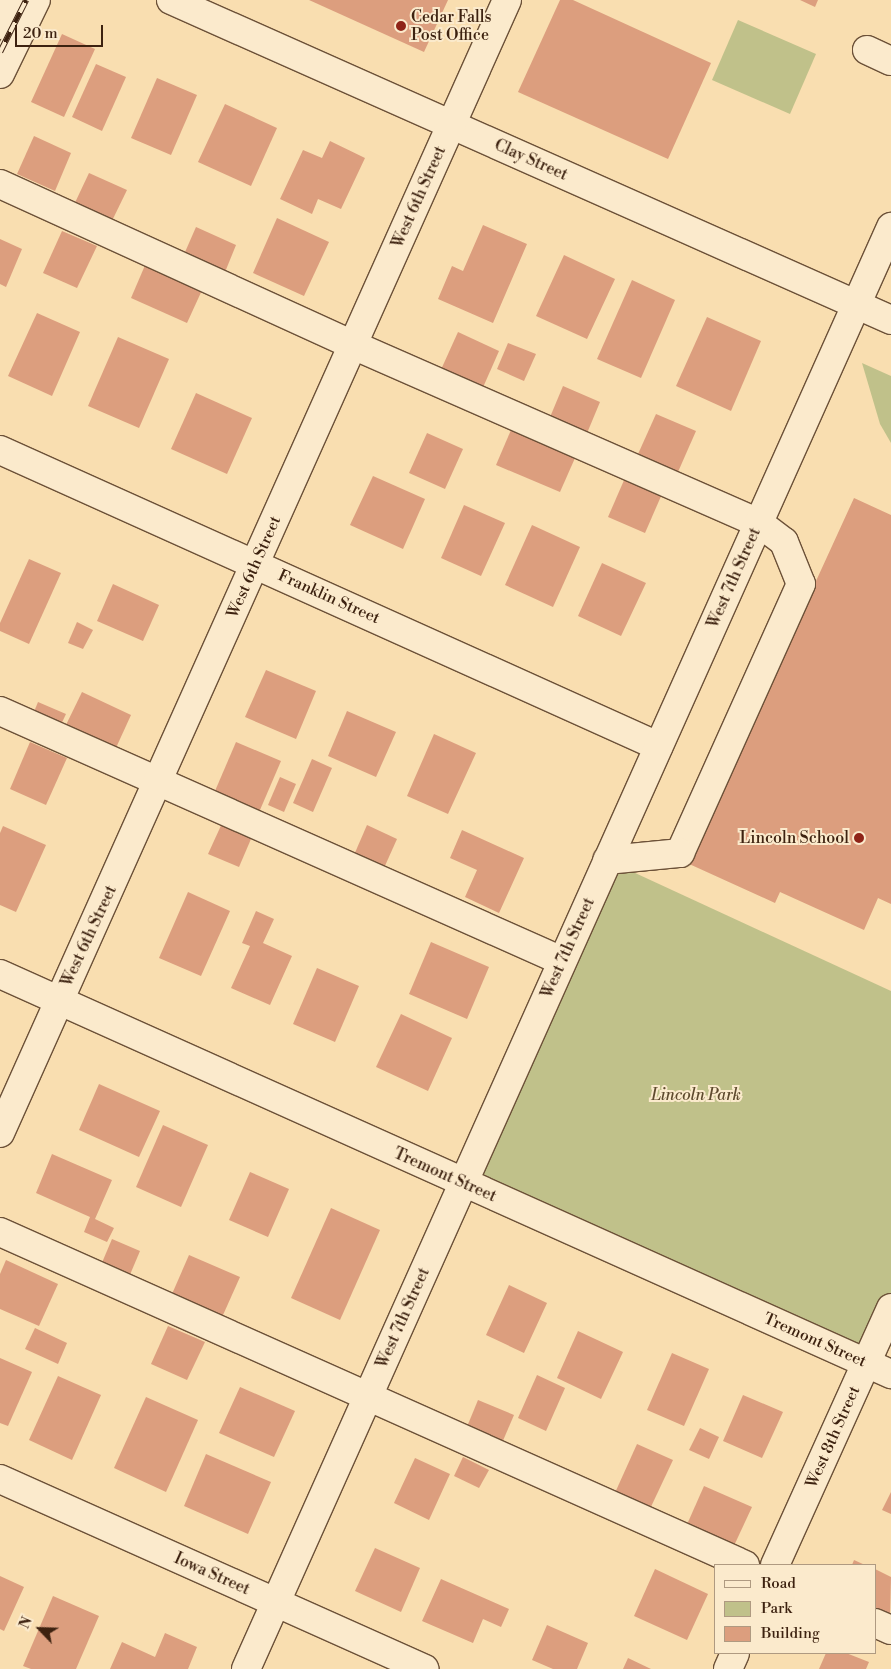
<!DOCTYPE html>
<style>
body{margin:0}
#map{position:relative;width:891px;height:1669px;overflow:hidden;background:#f9deb0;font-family:"Libre Bodoni",serif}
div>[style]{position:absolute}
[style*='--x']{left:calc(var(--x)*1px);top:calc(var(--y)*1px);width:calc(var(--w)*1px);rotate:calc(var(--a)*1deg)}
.green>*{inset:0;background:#c0c18a}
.building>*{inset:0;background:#dc9e7e}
.roads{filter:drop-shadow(1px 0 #6c5138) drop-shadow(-1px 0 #6c5138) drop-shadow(0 1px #6c5138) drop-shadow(0 -1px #6c5138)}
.minor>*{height:28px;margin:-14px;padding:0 14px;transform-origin:14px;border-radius:14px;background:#fbeacc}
.rail>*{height:5.5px;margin-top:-2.75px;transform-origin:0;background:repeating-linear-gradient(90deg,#fbeacc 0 11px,#3d2210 0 22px);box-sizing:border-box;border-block:1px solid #3d2210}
.dots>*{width:14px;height:14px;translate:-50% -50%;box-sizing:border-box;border:2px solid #fbeacc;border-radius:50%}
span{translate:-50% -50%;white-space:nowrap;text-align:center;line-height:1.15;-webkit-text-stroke:4px #fbeacc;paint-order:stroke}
.poi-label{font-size:16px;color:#3d2210}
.left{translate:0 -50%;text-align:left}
.right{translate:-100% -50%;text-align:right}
.street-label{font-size:16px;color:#3d2210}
.park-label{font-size:16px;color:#5e4a2e;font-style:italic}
.legend{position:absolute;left:714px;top:1564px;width:162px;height:90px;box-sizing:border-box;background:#fbeacc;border:1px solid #af9a81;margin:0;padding:6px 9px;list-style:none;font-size:15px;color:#3d2210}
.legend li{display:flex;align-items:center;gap:10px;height:25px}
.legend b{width:25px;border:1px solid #af9a81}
.north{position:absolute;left:15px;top:1604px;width:50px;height:50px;-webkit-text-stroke:4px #fbeacc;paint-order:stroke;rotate:294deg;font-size:14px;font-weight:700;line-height:20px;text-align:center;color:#3d2210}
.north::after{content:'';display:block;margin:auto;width:18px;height:22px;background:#3d2210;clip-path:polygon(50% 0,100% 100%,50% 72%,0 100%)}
.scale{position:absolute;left:15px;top:25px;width:88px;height:22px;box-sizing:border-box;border:2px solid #3d2210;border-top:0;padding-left:6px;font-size:15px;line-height:18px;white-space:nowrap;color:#3d2210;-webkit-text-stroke:4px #fbeacc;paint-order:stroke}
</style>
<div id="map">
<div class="green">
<div style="clip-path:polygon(738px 20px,816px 54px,790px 114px,712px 80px)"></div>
<div style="clip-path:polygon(862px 363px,891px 376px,891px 443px,880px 424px)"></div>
<div style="clip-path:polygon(607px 860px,891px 991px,891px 1309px,867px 1363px,463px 1183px)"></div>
</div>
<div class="building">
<div style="clip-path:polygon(309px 0,448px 0,424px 52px)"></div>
<div style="clip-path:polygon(560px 0,573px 0,711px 63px,668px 159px,518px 92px)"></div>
<div style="clip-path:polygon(800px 0,818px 0,815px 7px)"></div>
<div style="clip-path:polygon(62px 34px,95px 49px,64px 117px,31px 102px)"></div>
<div style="clip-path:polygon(96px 64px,126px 77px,102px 131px,72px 117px)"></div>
<div style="clip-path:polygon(157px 78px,197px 95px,171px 155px,131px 138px)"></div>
<div style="clip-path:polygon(225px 104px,277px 128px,251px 186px,198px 162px)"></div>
<div style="clip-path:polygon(34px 136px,71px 153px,55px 191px,17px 174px)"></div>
<div style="clip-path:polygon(330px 141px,365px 158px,341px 209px,318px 199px,312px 214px,280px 199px,303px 150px,322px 158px)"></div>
<div style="clip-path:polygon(89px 173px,127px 190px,109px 227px,72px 209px)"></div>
<div style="clip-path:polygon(277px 218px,329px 242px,304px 296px,253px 273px)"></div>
<div style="clip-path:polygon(483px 225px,527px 244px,493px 323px,438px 299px,452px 266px,463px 271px)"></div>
<div style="clip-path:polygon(196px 227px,236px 245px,223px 277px,182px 259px)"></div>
<div style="clip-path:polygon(62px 231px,97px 246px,77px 288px,43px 273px)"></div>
<div style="clip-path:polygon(0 239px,22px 249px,6px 287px,0 284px)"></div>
<div style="clip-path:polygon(564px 255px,615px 279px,587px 339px,536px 316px)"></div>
<div style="clip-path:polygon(146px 263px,203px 288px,187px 323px,131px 298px)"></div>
<div style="clip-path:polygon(632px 280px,675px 300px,641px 378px,597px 359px)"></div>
<div style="clip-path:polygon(37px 313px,80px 332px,52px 396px,8px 376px)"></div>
<div style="clip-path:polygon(707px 317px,761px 341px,731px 411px,676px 386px)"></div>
<div style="clip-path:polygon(458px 332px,499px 351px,481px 392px,439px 374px)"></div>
<div style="clip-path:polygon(118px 337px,169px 359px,139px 428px,88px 406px)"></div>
<div style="clip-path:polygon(508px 343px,536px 354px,524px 381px,497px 369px)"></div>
<div style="clip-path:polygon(563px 386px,600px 402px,585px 438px,548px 422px)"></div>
<div style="clip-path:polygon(196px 393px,252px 418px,227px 474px,171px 449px)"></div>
<div style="clip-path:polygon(656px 414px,696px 431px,674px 481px,634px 463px)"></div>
<div style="clip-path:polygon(511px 430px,575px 458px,560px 492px,496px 465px)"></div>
<div style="clip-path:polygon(427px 433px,463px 449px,445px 489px,409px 473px)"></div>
<div style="clip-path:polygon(373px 476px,425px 499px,403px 549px,350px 525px)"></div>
<div style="clip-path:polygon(625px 478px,662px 494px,645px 533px,608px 517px)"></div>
<div style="clip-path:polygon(854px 498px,891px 515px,891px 904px,878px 898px,864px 930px,780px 892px,775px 903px,687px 863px)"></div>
<div style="clip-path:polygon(464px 505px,505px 523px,481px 576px,441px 558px)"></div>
<div style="clip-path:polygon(532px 525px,580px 547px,553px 607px,505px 585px)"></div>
<div style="clip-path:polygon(29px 559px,61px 573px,29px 644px,0 631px,0 623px)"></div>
<div style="clip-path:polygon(602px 563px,646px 583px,621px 636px,578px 616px)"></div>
<div style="clip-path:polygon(113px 584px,159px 605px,143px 641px,97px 621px)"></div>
<div style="clip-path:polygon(77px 622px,93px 630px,83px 649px,68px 643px)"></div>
<div style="clip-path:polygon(266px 670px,316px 691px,296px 739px,245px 717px)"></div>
<div style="clip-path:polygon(82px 692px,131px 715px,115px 750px,65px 727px)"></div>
<div style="clip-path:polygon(38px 702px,66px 714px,58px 731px,31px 719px)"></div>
<div style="clip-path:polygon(347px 711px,396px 732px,376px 777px,328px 756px)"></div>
<div style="clip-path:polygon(434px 734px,476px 753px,448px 814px,407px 796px)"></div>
<div style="clip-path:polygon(30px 742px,67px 758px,46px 805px,10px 789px)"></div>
<div style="clip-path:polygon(236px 742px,281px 761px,257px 817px,212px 798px)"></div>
<div style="clip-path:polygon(312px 759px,332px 768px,313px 812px,293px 803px)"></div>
<div style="clip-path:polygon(280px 777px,296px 784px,284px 812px,268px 805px)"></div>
<div style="clip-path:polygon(224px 819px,254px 832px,239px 867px,208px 854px)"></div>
<div style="clip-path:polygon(367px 825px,397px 839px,384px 868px,354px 855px)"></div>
<div style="clip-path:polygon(3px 826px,46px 845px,16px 912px,0 905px,0 833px)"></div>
<div style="clip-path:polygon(462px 830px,524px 858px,499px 913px,465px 897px,477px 870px,450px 858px)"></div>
<div style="clip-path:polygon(188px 892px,230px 911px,201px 976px,159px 958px)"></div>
<div style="clip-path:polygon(256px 911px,274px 919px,263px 943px,292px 956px,270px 1005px,231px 988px,250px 946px,242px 943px)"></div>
<div style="clip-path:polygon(431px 942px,489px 967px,467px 1019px,409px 994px)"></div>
<div style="clip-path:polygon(317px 968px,359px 986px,335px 1042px,293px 1024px)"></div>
<div style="clip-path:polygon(401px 1014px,452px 1038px,428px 1091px,376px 1067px)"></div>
<div style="clip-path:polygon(99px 1084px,160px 1111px,139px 1157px,79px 1130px)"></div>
<div style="clip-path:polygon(163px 1125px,208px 1145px,181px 1207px,136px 1187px)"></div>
<div style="clip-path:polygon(52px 1154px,112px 1180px,95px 1219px,114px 1228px,107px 1242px,84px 1232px,90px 1217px,36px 1193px)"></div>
<div style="clip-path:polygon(250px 1172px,289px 1189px,268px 1237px,229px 1220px)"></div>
<div style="clip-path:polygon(331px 1208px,380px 1230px,340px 1320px,291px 1298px)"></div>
<div style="clip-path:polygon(112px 1239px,140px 1251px,129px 1277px,101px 1265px)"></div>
<div style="clip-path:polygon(189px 1255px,240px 1277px,219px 1324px,169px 1301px)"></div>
<div style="clip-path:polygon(6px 1260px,58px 1284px,39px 1326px,0 1309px,0 1274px)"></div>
<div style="clip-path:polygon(509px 1285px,547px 1303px,524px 1353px,486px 1335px)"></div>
<div style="clip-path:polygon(168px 1326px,205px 1342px,187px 1380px,151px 1364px)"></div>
<div style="clip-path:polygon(35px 1328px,67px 1343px,58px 1364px,25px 1349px)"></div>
<div style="clip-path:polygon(578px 1331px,623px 1352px,601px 1399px,557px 1378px)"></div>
<div style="clip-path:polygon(672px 1353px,709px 1369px,684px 1426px,647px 1410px)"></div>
<div style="clip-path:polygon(0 1358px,32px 1372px,8px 1426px,0 1423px)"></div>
<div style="clip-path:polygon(537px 1375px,565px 1388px,546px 1431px,518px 1418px)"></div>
<div style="clip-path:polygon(58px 1376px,101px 1395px,72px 1460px,29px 1440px)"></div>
<div style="clip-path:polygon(240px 1387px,295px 1411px,274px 1457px,219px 1433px)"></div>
<div style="clip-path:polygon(743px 1395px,783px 1412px,762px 1458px,723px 1441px)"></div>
<div style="clip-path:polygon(146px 1397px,198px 1420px,166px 1492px,114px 1468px)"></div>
<div style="clip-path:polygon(478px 1400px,514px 1415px,499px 1450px,464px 1434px)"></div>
<div style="clip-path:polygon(700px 1428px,719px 1437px,709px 1459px,689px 1450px)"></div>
<div style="clip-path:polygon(637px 1444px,673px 1460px,649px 1511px,614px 1495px)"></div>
<div style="clip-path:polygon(206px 1454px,271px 1482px,248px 1534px,184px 1506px)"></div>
<div style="clip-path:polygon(463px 1457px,489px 1470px,479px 1488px,454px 1476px)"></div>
<div style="clip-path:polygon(415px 1458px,450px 1474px,429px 1520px,394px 1503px)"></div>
<div style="clip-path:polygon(704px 1486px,752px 1507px,732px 1550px,685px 1529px)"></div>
<div style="clip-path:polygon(891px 1492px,891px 1514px,882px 1510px)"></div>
<div style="clip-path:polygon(375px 1548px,420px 1568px,401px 1612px,355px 1591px)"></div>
<div style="clip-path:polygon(854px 1560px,865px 1565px,852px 1565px)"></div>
<div style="clip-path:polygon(655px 1569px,708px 1594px,687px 1640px,634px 1616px)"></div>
<div style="clip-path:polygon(875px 1569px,891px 1577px,890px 1617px,875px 1611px)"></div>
<div style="clip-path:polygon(0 1576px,24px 1587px,4px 1631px,0 1629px)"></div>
<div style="clip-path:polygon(441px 1579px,509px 1609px,501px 1627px,483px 1619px,473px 1643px,422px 1621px)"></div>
<div style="clip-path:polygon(53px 1596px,99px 1616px,76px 1669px,31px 1669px,23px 1666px)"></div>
<div style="clip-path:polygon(547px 1625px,588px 1643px,577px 1669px,553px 1669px,532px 1660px)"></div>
<div style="clip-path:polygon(165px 1633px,197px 1647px,188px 1669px,110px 1669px,122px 1642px,155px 1657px)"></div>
<div style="clip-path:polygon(826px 1653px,846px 1653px,869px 1662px,866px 1669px,819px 1669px)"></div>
<div style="clip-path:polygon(628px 1658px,651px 1669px,623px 1669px)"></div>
</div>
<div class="roads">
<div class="minor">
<div style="--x:171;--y:0;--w:788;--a:23.96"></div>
<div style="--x:0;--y:25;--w:27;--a:-66"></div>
<div style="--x:867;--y:50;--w:26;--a:25"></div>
<div style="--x:0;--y:74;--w:82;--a:-64.1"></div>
<div style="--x:0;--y:184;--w:388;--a:24.5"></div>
<div style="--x:353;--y:345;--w:443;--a:23.7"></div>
<div style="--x:759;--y:523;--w:31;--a:37"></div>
<div style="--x:784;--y:542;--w:45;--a:68"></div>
<div style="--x:801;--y:584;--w:295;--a:114.2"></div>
<div style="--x:680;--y:853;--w:73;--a:174.5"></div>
<div style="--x:0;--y:450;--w:722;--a:24.22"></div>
<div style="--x:0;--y:711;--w:615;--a:23.98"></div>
<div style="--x:0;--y:974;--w:977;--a:24.18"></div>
<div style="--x:0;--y:1133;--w:1241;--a:-65.89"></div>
<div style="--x:0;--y:1232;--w:816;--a:24.08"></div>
<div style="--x:0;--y:1479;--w:465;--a:24.1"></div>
<div style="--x:775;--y:1565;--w:282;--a:-65.7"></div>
<div style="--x:875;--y:1623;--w:17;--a:24"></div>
<div style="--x:246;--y:1669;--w:1580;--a:-65.9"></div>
<div style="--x:728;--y:1669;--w:17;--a:-66"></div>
</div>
</div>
<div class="rail">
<div style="--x:0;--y:52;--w:58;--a:-63.4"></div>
</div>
<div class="dots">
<div style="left:401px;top:26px;background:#8f2418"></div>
<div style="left:859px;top:838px;background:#8f2418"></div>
</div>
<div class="poi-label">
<span class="left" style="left:411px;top:26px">Cedar Falls<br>Post Office</span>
<span class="right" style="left:849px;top:838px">Lincoln School</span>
</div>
<div class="street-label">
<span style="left:531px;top:160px;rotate:24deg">Clay Street</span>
<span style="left:419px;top:197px;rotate:-66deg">West 6th Street</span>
<span style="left:254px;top:567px;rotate:-66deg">West 6th Street</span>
<span style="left:734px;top:578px;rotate:-66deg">West 7th Street</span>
<span style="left:329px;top:597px;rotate:24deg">Franklin Street</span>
<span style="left:89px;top:936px;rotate:-65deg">West 6th Street</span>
<span style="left:568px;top:948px;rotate:-66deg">West 7th Street</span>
<span style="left:445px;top:1175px;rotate:24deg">Tremont Street</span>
<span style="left:403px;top:1318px;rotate:-66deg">West 7th Street</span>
<span style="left:815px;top:1340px;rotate:24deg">Tremont Street</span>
<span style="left:833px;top:1437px;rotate:-66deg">West 8th Street</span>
<span style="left:212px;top:1574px;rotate:24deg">Iowa Street</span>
</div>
<div class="park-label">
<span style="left:696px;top:1095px">Lincoln Park</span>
</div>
<ul class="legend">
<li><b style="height:6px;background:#fbeacc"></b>Road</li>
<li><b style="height:14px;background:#c0c18a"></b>Park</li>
<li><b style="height:14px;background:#dc9e7e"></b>Building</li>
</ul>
<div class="north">N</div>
<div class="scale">20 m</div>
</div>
